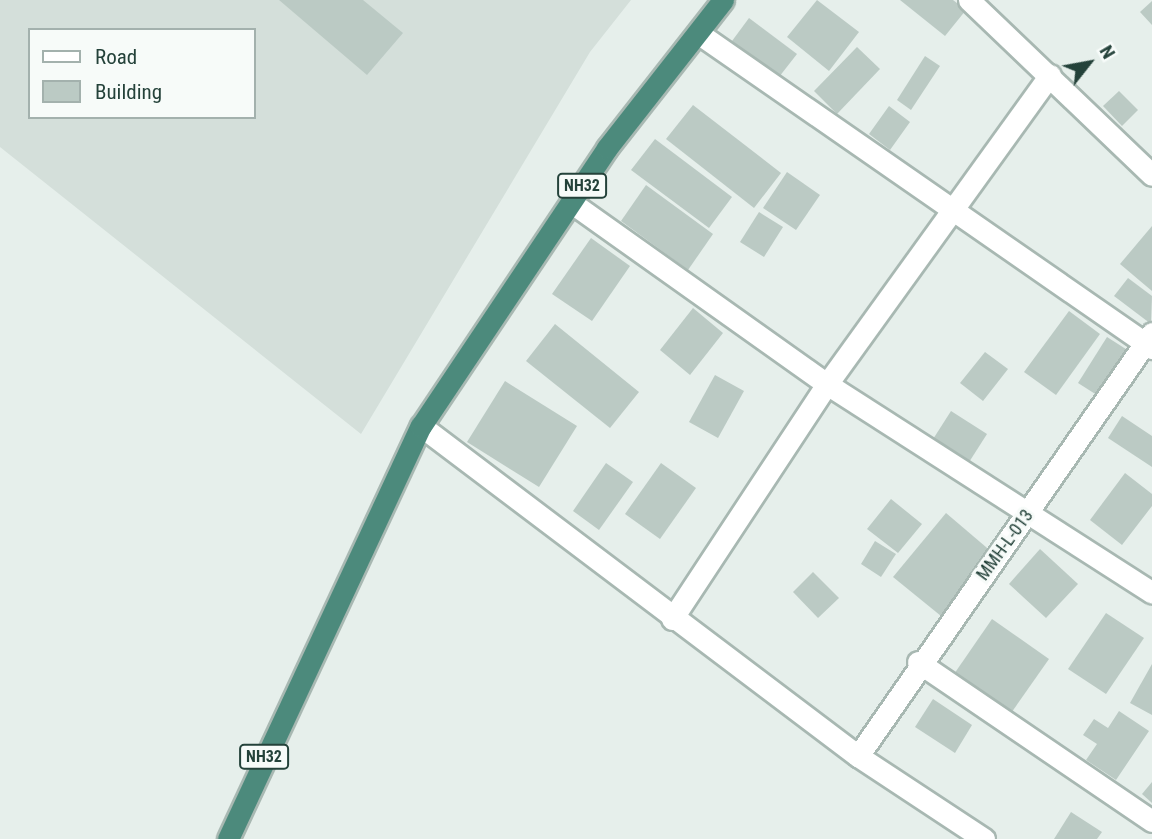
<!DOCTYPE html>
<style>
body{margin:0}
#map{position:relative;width:1152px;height:839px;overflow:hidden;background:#e6efeb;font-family:"Roboto Condensed",sans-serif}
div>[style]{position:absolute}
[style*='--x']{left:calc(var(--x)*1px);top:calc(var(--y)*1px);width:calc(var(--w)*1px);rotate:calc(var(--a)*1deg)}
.built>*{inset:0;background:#d4dfda}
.building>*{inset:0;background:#bbcac4}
.roads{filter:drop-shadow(2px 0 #a8b8b2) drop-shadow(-2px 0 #a8b8b2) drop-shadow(0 2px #a8b8b2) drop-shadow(0 -2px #a8b8b2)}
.minor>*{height:21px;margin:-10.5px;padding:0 10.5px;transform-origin:10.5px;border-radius:10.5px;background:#fff}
.trunk>*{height:21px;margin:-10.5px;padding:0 10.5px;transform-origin:10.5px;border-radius:10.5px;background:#4c8a7c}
span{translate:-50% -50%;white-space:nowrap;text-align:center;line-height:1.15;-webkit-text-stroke:6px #f7fbf9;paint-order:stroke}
.shield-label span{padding:2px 5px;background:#f7fbf9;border:2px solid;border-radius:5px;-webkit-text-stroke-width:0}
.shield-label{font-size:16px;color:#24423a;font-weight:700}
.street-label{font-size:18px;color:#24423a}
.legend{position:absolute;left:28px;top:28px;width:228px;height:91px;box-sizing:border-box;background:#f7fbf9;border:2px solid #a3b1ad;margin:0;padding:9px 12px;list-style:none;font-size:21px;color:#24423a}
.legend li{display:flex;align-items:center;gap:14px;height:35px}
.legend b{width:35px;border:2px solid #a3b1ad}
.north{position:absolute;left:1054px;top:28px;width:70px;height:70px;-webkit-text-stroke:5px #f7fbf9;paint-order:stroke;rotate:59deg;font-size:19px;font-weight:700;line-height:28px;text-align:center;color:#24423a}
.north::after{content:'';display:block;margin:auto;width:24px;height:32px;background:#24423a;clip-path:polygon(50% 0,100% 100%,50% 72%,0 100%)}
</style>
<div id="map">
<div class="built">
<div style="clip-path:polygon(evenodd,0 0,631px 0,590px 52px,361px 434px,0 147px,0 0,30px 30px,254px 30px,254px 117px,30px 117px,30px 30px)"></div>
</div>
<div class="building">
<div style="clip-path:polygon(279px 0,363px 0,403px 33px,367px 75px)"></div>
<div style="clip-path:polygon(817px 0,859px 32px,829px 71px,787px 37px)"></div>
<div style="clip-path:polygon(900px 0,953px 0,966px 10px,945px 36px)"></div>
<div style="clip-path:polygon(1152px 1px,1152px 25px,1140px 12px)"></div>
<div style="clip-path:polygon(749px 18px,797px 54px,779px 77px,732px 41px)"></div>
<div style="clip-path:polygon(857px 47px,880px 69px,837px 114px,814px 91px)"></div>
<div style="clip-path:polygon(925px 56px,940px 66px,911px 110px,897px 100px)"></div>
<div style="clip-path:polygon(1119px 91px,1138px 110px,1122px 126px,1103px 106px)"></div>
<div style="clip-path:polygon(693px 105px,781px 173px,754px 208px,666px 139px)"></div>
<div style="clip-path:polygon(889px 106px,910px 122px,890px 150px,869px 134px)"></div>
<div style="clip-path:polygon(655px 139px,732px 197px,709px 228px,631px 170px)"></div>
<div style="clip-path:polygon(787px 172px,820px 195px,796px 230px,763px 208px)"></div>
<div style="clip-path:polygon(646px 185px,713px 234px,688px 270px,621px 221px)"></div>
<div style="clip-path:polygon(759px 212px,783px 227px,764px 257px,740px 242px)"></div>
<div style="clip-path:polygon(1152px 226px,1152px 291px,1120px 264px)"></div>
<div style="clip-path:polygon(591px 238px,630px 266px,592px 321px,552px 294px)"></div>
<div style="clip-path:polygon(1128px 278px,1152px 296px,1151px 324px,1114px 296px)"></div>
<div style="clip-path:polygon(693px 308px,723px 333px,690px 375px,660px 350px)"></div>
<div style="clip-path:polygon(1069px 311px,1100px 334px,1056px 395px,1024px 372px)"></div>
<div style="clip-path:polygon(555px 324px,639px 392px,610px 428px,526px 361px)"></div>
<div style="clip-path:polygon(1107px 337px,1129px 351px,1100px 397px,1078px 383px)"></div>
<div style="clip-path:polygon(985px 352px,1008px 369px,983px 401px,960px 383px)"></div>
<div style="clip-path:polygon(715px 375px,744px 391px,718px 438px,689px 422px)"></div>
<div style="clip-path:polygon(505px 381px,577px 426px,539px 487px,467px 442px)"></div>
<div style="clip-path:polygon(951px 411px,987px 434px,964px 470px,928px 447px)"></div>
<div style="clip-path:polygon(1122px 416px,1152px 436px,1152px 467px,1108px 438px)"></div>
<div style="clip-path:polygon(606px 463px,633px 482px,599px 530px,573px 511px)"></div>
<div style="clip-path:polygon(661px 463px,696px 488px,660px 539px,625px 514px)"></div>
<div style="clip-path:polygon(1125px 473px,1152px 494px,1152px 506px,1122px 545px,1090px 520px)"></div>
<div style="clip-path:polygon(891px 499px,922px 524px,898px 553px,867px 529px)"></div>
<div style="clip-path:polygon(946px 513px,993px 553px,941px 616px,893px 577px)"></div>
<div style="clip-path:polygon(875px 541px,896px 554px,881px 577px,861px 564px)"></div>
<div style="clip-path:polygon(1040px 549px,1078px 584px,1046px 618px,1009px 584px)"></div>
<div style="clip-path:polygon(813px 572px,839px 598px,818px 618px,793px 592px)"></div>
<div style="clip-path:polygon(1106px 613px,1144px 638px,1106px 694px,1068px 669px)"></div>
<div style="clip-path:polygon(992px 619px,1049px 659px,1009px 716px,952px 677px)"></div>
<div style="clip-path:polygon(1152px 664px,1152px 715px,1130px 703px)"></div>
<div style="clip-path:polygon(933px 699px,972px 725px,955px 753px,915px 727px)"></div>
<div style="clip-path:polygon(1119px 711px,1149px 731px,1116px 780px,1086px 760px,1097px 744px,1083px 735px,1094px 719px,1108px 728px)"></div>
<div style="clip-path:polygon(1152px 782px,1152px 803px,1142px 794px)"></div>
<div style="clip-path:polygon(1071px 812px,1102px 832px,1097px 839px,1054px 839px)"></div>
</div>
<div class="roads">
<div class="minor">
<div style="--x:969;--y:0;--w:253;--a:43.7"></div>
<div style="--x:698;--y:33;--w:553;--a:34.75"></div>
<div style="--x:572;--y:203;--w:313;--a:35.4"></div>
<div style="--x:827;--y:384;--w:386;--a:32.7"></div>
<div style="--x:421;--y:426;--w:548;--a:37.06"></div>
<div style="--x:858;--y:756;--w:151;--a:33.4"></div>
<div style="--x:672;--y:619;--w:282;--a:-56.6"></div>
<div style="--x:827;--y:384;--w:381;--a:-54.2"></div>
<div style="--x:918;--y:662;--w:283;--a:34.2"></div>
<div style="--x:858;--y:756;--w:515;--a:-55.2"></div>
</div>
<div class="trunk">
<div style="--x:228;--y:839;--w:456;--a:-65"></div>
<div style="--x:421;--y:426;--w:334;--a:-56.2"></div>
<div style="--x:607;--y:148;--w:188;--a:-51.9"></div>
</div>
</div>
<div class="shield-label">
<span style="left:582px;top:186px">NH32</span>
<span style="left:264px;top:757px">NH32</span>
</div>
<div class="street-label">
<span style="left:1005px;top:545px;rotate:-54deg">MMH-L-013</span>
</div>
<ul class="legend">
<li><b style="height:9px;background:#fff"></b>Road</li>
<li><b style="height:19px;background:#bbcac4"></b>Building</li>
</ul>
<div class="north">N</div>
</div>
